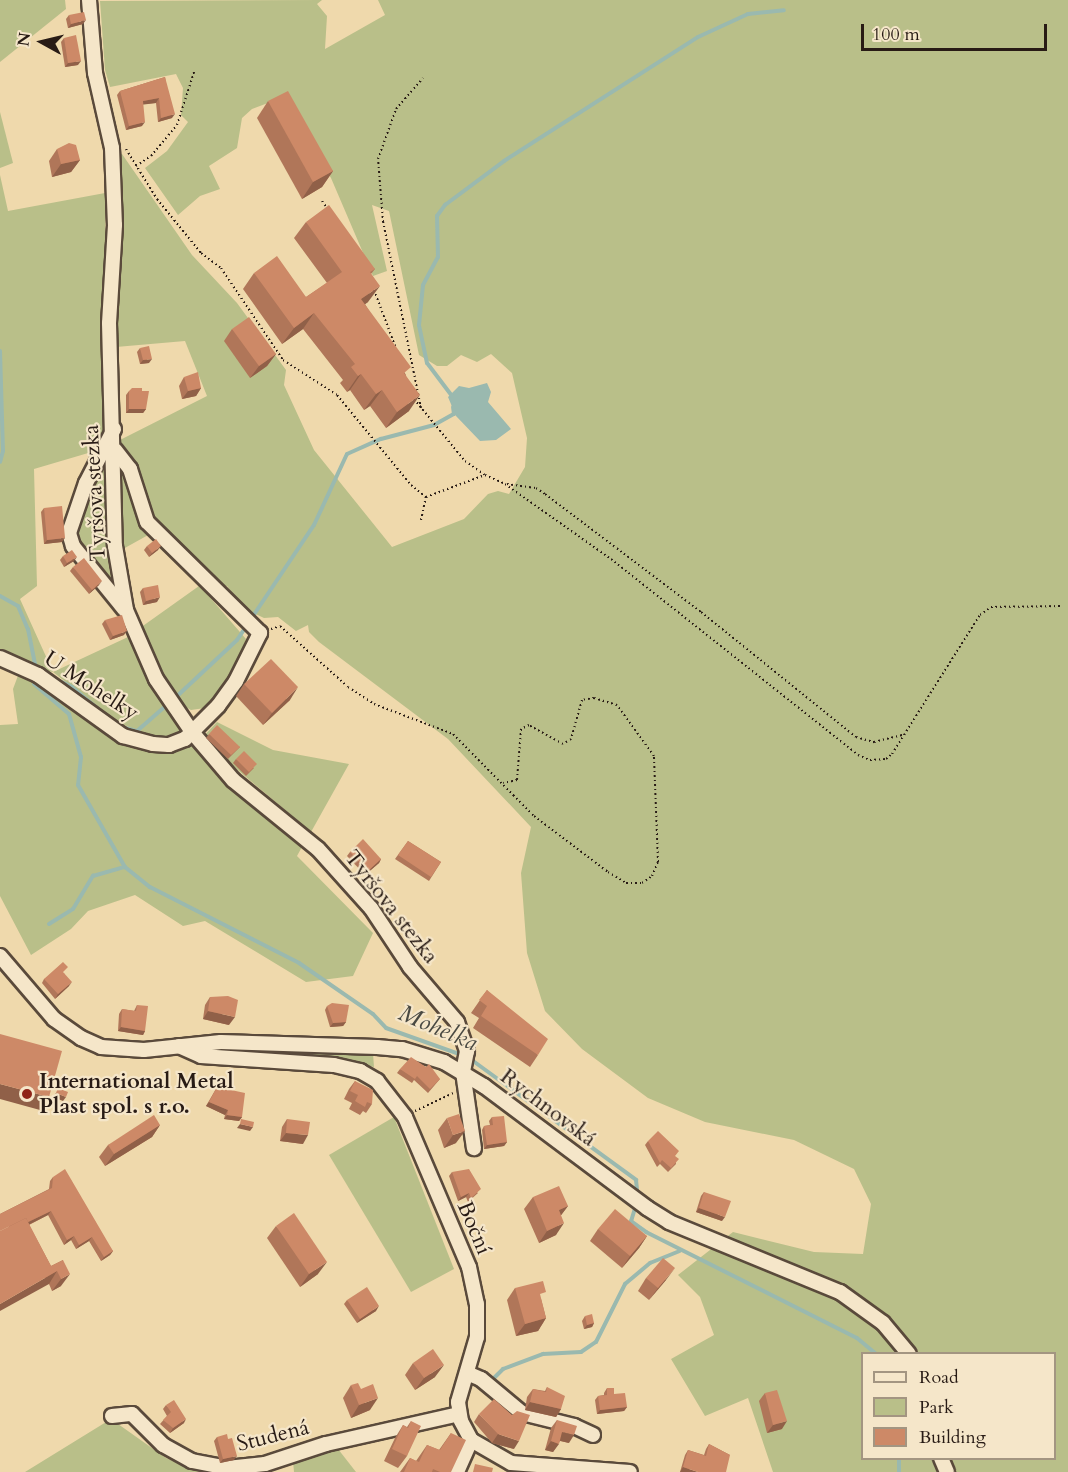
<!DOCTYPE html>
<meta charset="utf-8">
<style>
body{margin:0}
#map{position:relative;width:1068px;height:1472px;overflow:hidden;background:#efd9ac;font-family:Cardo,serif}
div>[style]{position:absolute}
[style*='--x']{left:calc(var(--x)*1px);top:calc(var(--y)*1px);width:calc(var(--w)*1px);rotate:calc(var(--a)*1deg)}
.green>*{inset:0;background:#b9bf89}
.water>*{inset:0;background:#9ab9af}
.stream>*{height:4px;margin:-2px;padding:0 2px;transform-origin:2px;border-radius:2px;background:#9ab9af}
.path>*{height:2px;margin-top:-1px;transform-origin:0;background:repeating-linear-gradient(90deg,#281b15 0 1.5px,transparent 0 4.5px)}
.roads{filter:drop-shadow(2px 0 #5a4a3b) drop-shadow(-2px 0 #5a4a3b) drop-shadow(0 2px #5a4a3b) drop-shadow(0 -2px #5a4a3b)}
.minor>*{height:14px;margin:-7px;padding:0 7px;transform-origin:7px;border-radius:7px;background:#f5e6c9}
.wall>*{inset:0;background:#b07659}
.shaded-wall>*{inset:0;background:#906048}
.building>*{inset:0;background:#cd8967}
.dots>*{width:16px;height:16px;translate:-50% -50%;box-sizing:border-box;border:3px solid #f5e6c9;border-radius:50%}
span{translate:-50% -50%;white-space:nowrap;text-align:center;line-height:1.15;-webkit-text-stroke:4.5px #f5e6c9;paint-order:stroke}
.street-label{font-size:22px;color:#281b15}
.poi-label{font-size:22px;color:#281b15;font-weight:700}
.left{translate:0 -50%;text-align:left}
.water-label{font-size:24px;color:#4a4a43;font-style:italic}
.legend{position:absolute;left:861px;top:1352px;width:195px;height:108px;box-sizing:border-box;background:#f5e6c9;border:2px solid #a39581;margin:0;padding:8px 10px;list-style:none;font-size:18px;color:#281b15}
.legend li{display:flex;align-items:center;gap:12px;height:30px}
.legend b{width:30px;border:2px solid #a39581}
.north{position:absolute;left:12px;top:12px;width:60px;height:60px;-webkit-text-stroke:4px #f5e6c9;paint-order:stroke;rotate:278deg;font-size:16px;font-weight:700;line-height:24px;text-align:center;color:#281b15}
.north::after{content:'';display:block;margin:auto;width:21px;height:27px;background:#281b15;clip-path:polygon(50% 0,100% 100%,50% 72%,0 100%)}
.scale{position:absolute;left:861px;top:24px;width:186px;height:27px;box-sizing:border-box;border:3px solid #281b15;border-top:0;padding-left:8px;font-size:18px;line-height:21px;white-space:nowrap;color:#281b15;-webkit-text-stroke:4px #f5e6c9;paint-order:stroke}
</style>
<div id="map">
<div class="green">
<div style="clip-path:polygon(0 0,65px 0,66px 9px,0 62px)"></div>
<div style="clip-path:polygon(evenodd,322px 0,317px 4px,327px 16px,325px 49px,385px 15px,378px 0,1068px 0,1068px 1472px,773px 1472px,748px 1398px,705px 1416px,671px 1359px,714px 1335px,700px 1297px,678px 1275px,733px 1232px,814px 1252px,863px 1254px,871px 1204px,854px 1169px,794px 1140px,705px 1122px,648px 1098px,582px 1049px,545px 1011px,527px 953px,521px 873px,531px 827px,448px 739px,319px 642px,309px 632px,308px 625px,296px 631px,278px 617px,264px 618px,243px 608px,227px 586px,200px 586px,246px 639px,231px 681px,205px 708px,191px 710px,182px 705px,159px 670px,140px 628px,199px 586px,150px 534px,123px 549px,120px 440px,207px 396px,185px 341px,116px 347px,121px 198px,117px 154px,122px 154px,192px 255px,237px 303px,286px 370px,284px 385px,314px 450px,392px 547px,464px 519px,488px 494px,498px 491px,509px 494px,525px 467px,527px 438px,512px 373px,491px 354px,477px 362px,461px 355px,447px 366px,437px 366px,419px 355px,389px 211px,372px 205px,387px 271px,373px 276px,331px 178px,281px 98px,252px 109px,242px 118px,237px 148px,209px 166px,220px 189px,200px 196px,178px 215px,145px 168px,167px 151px,188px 122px,181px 115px,183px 88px,176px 74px,110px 87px,105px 70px,100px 1px,322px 0,862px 1354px,1054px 1354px,1054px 1458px,862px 1458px,862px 1354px)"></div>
<div style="clip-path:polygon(0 112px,13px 163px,0 168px)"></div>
<div style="clip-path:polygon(0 175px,8px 211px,105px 193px,107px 418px,95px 451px,34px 469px,37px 586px,20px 599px,53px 672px,128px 637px,161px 700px,186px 730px,171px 740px,148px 736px,116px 721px,53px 672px,26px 666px,0 653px)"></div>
<div style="clip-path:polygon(110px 442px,119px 594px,75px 542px,75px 521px)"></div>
<div style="clip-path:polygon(19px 673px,55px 692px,110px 735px,175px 749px,194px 745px,227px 781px,303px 845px,297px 856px,373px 933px,353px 976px,306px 982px,205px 921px,183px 926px,135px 895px,88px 911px,71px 929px,31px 955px,0 896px,0 725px,18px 724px,13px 689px)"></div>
<div style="clip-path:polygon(217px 722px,273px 750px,349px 764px,311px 832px,201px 739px)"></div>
<div style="clip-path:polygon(217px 1048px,373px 1053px,374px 1067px,334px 1058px,216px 1052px)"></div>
<div style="clip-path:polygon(394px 1117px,454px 1269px,411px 1292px,329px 1155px)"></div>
<div style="clip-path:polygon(111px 1419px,166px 1458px,199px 1472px,25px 1472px)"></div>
<div style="clip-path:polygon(338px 1449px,356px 1472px,294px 1472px,293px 1461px)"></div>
</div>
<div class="water">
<div style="clip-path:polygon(487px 383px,491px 392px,488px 402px,511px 429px,496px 440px,480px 441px,456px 416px,448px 397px,459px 386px,469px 388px)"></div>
</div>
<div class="stream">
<div style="--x:0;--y:351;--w:100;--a:88.3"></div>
<div style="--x:3;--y:451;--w:11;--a:105"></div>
<div style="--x:452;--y:396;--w:41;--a:-127.1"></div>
<div style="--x:427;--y:363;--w:39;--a:-102"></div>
<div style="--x:419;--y:325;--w:40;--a:-84.3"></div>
<div style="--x:423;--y:285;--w:32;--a:-62"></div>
<div style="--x:438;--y:257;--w:41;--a:-91.4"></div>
<div style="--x:437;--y:216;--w:14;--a:-54"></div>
<div style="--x:445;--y:205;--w:74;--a:-36.7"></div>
<div style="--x:504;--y:161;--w:230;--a:-32.6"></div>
<div style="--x:698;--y:37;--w:55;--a:-24.7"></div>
<div style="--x:748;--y:14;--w:36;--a:-6"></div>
<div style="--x:0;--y:596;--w:21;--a:29"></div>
<div style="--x:18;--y:606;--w:25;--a:67"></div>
<div style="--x:28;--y:629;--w:41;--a:78.7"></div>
<div style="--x:251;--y:619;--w:113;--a:-56.2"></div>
<div style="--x:314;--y:525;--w:78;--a:-65.1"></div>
<div style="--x:347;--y:454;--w:37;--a:-24"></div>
<div style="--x:381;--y:439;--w:55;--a:-14.8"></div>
<div style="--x:434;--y:425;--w:23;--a:-29"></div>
<div style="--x:454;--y:414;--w:7;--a:-98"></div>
<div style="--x:53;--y:678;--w:21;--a:25"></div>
<div style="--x:72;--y:687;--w:40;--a:40"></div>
<div style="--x:34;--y:684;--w:46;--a:40.6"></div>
<div style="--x:69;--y:714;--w:45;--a:74.4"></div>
<div style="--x:81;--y:757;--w:28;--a:96"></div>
<div style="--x:78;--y:785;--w:95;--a:60.2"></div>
<div style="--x:125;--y:867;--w:32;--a:39"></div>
<div style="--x:150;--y:887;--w:167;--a:27"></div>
<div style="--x:299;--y:963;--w:90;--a:34.6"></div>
<div style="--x:373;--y:1014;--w:19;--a:47"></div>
<div style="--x:386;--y:1028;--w:81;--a:19.6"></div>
<div style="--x:175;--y:698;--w:85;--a:-43.1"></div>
<div style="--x:237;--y:640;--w:18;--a:-56"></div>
<div style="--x:118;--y:726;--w:20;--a:15"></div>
<div style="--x:137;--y:731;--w:41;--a:-41.1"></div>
<div style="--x:49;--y:924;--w:28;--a:-32"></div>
<div style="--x:73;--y:909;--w:39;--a:-59"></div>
<div style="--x:93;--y:876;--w:33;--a:-16"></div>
<div style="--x:469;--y:1058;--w:207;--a:36.1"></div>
<div style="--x:636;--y:1180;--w:18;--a:84"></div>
<div style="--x:636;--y:1205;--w:17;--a:107"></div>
<div style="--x:631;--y:1221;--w:19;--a:36"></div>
<div style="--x:646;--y:1232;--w:236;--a:26.7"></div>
<div style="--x:857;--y:1338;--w:25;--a:40"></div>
<div style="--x:491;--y:1381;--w:17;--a:-45"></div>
<div style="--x:503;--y:1369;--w:43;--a:-20.6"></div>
<div style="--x:543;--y:1354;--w:38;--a:-3"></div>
<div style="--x:581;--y:1352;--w:18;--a:-34"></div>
<div style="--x:596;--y:1342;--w:65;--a:-63.4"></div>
<div style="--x:625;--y:1284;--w:33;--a:-40"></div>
<div style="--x:650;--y:1263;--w:32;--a:-22"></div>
<div style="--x:899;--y:1458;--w:14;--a:90"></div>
</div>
<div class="path">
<div style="--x:126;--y:149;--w:59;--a:58.2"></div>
<div style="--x:157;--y:199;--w:70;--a:50.8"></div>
<div style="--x:201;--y:253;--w:25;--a:37"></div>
<div style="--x:221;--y:268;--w:111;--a:56"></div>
<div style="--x:283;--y:360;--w:64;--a:32.9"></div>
<div style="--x:337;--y:395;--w:117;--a:50.6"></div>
<div style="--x:411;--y:485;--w:19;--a:39"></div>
<div style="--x:136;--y:166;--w:18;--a:-34"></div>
<div style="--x:151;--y:156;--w:40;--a:-50"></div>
<div style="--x:177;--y:125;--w:56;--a:-72.2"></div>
<div style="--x:322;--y:201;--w:9;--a:54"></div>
<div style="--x:374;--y:290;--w:60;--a:69.4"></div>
<div style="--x:414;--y:399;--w:80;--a:50.6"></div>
<div style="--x:465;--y:461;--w:24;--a:35"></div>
<div style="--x:421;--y:408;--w:190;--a:-101.5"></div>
<div style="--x:383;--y:222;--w:63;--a:-94.5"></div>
<div style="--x:378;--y:159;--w:53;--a:-70.2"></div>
<div style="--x:396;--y:109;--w:41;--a:-48.9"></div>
<div style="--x:507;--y:484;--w:29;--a:8"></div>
<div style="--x:536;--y:488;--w:11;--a:34"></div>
<div style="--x:545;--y:494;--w:196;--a:37.1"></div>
<div style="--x:701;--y:612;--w:199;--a:38.9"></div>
<div style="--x:856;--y:737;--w:19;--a:16"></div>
<div style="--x:874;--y:742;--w:32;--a:-14"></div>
<div style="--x:426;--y:497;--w:63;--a:-20.4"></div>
<div style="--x:485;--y:475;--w:22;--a:24"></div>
<div style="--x:505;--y:484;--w:130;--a:35.3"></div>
<div style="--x:611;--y:559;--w:315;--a:38.4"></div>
<div style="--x:858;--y:755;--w:13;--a:23"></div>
<div style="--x:870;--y:760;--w:16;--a:-4"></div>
<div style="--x:886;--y:759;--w:8;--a:-40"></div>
<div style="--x:892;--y:754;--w:165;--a:-57.7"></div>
<div style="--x:980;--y:615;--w:14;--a:-36"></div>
<div style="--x:991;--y:607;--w:70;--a:-0.8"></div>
<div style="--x:421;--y:520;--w:24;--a:-78"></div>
<div style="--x:271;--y:629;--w:9;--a:-18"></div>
<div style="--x:280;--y:626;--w:91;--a:41.9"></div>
<div style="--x:348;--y:687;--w:31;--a:33"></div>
<div style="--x:374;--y:704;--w:85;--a:20.8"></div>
<div style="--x:453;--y:734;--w:115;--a:45.4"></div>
<div style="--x:534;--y:816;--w:93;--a:37.1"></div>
<div style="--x:608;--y:872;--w:21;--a:31"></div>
<div style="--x:626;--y:883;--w:16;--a:0"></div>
<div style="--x:642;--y:883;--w:12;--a:-35"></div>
<div style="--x:652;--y:876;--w:15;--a:-67"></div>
<div style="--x:658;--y:862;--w:106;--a:-92.2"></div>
<div style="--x:654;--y:756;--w:63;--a:-126"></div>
<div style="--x:617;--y:705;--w:24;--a:-163"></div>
<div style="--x:594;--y:698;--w:12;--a:171"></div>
<div style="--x:582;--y:700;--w:41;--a:105.8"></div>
<div style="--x:571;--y:739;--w:9;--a:148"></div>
<div style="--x:563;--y:744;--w:39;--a:-151"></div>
<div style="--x:529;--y:725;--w:9;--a:153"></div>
<div style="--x:521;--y:729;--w:51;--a:94.5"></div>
<div style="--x:517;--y:780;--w:14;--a:168"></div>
<div style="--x:415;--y:1111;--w:42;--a:-25.3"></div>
</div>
<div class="roads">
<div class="minor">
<div style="--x:89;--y:0;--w:73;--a:85.3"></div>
<div style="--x:95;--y:73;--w:77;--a:77.2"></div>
<div style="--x:112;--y:148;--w:77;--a:87.8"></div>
<div style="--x:115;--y:225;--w:98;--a:93.5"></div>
<div style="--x:109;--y:323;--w:223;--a:88.5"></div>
<div style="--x:115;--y:546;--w:65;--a:80.2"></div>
<div style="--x:126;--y:610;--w:75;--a:66.5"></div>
<div style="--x:156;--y:679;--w:64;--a:55.8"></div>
<div style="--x:192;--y:732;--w:63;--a:49.5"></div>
<div style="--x:233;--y:780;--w:109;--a:39.1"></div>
<div style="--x:318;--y:849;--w:79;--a:48.1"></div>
<div style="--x:371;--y:908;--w:71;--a:56.5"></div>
<div style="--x:410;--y:967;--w:72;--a:49.5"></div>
<div style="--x:457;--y:1022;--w:31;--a:71"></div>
<div style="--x:467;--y:1051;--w:21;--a:101"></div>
<div style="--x:463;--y:1072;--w:77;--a:81.8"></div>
<div style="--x:114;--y:429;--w:61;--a:117.4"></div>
<div style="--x:86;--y:483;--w:53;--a:108.8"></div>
<div style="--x:69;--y:533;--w:14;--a:73"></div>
<div style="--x:73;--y:546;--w:81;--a:51"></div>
<div style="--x:0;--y:658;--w:42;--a:24.1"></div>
<div style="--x:38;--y:675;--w:105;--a:35.7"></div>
<div style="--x:123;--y:736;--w:31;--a:15"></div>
<div style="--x:153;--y:744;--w:16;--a:4"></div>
<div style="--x:169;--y:745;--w:17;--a:-21"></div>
<div style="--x:185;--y:739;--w:47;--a:-45"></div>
<div style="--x:218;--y:706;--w:31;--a:-54"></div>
<div style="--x:236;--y:681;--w:54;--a:-63.4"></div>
<div style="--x:260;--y:633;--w:158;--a:-135.5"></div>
<div style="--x:147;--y:522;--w:56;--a:-107.8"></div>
<div style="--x:130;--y:469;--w:24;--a:-128"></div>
<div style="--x:0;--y:956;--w:83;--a:49.4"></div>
<div style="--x:54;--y:1019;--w:33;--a:35"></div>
<div style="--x:81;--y:1038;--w:22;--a:24"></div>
<div style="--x:101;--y:1047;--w:43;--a:4"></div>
<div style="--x:144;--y:1050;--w:77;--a:-5.9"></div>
<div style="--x:221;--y:1042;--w:156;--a:1.8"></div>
<div style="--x:377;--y:1047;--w:25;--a:5"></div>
<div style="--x:402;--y:1049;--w:44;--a:17.2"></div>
<div style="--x:444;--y:1062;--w:47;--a:31"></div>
<div style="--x:484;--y:1086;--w:204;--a:36.8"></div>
<div style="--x:647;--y:1208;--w:26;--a:32"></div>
<div style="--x:669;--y:1222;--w:185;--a:22.3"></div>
<div style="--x:840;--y:1292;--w:53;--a:35.8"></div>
<div style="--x:883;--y:1323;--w:40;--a:50"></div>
<div style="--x:179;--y:1046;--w:24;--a:24"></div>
<div style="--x:201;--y:1056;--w:133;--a:3.9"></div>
<div style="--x:334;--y:1065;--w:27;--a:13"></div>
<div style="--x:360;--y:1071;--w:20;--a:30"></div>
<div style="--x:377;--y:1081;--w:46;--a:52.1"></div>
<div style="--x:405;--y:1117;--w:163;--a:66.9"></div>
<div style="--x:469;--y:1267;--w:38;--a:78"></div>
<div style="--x:477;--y:1304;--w:33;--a:90"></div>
<div style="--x:477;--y:1337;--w:68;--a:106.3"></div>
<div style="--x:458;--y:1402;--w:19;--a:81"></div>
<div style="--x:461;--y:1421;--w:21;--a:62"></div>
<div style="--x:471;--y:1440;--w:46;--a:29.9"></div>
<div style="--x:511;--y:1463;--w:119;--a:4.3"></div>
<div style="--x:467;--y:1373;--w:15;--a:23"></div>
<div style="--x:481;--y:1379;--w:53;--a:39.7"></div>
<div style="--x:522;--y:1413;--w:54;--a:14"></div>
<div style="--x:574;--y:1426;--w:21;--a:25"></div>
<div style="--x:112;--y:1416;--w:20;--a:-6"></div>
<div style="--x:132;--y:1414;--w:44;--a:45"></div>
<div style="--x:163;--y:1445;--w:33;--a:29"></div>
<div style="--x:192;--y:1461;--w:36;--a:11"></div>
<div style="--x:227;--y:1468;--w:38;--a:-6"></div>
<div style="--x:265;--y:1464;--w:64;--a:-18.2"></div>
<div style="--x:326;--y:1444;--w:136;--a:-12.7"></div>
<div style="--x:941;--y:1458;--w:15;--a:67"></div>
<div style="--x:457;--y:1472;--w:35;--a:-66"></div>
</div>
</div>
<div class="wall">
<div style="clip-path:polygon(69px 15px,83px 24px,68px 28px,66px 19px)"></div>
<div style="clip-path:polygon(64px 38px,78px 65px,65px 67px,61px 42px)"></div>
<div style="clip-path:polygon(165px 77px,172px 118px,158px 122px,156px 103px,143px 104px,142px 126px,126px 130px,117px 95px,120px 91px)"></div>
<div style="clip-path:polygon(268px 101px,333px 171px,322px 187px,302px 199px,257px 118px)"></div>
<div style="clip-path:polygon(57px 149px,80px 160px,71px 172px,52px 177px,49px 161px)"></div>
<div style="clip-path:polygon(306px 222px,375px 269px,371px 274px,368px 302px,365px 304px,406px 375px,409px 411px,386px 428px,370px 406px,364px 410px,350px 390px,347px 392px,340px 383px,343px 380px,303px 329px,282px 344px,243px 289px,254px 273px,306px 297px,327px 283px,294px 238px)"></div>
<div style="clip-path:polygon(232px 329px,276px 354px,267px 366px,250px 378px,224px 341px)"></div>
<div style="clip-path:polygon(140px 348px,149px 363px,140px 364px,137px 352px)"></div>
<div style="clip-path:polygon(184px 377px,201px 388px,196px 396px,182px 399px,179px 386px)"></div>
<div style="clip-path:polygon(129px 391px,142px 391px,146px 409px,143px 413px,126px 413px,126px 395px)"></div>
<div style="clip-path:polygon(44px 508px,62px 542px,44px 544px,41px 512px)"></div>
<div style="clip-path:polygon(147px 546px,158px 550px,149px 557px,144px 550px)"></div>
<div style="clip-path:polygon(63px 556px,74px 561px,64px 567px,60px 560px)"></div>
<div style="clip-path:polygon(73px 567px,99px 585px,89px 594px,70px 571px)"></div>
<div style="clip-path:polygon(143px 588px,157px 602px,143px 605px,140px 592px)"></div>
<div style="clip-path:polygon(105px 620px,124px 635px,110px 640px,102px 624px)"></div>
<div style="clip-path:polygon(244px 684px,290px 700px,263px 725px,236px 696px)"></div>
<div style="clip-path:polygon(209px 734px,240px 747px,228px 759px,206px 738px)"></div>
<div style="clip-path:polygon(236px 759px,254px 768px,246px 776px,233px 763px)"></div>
<div style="clip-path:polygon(408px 841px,441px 862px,429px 881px,395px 859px)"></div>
<div style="clip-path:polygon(350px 852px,381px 859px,379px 863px,365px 875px,347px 856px)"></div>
<div style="clip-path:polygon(64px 973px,69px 986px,55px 999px,42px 983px,44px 979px)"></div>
<div style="clip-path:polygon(487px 990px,538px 1055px,530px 1067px,473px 1028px,479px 1018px,471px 1013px)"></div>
<div style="clip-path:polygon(210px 997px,229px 1025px,203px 1019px,205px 1005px)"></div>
<div style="clip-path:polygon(137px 1005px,145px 1031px,143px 1035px,118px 1031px,119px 1014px,122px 1009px,134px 1011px)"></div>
<div style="clip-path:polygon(327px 1006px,346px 1022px,343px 1026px,330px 1027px,325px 1010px)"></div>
<div style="clip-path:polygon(400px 1069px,440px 1079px,428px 1093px,414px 1080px,412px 1083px,397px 1073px)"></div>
<div style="clip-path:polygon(355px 1081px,372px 1104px,366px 1113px,363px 1111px,360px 1115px,349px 1109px,352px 1103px,344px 1099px,349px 1089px)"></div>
<div style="clip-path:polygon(217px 1087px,242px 1117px,239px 1121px,224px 1119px,225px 1115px,206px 1106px)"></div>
<div style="clip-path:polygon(492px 1117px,507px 1142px,504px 1146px,484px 1149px,482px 1130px,484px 1126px,490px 1125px,489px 1121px)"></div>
<div style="clip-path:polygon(447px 1118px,456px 1143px,444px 1148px,438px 1130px)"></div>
<div style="clip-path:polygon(287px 1119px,303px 1144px,280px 1141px,282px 1127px)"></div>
<div style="clip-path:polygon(160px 1125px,152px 1137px,105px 1166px,99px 1157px,108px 1145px)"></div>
<div style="clip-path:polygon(648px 1141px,675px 1156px,676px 1164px,668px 1172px,660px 1164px,657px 1167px,645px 1145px)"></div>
<div style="clip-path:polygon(452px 1172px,478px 1193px,468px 1202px,466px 1197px,458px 1201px,449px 1176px)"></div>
<div style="clip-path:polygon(53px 1177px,113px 1251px,110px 1255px,101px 1261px,89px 1241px,76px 1249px,71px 1240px,64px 1245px,48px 1215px,29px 1225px,51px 1266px,63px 1260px,61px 1286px,52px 1291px,49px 1284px,0 1214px,49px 1189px,50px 1181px)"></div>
<div style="clip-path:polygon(704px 1192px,722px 1221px,696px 1212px,701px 1196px)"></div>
<div style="clip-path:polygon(533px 1197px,568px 1206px,561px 1215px,556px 1235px,539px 1243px,524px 1209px)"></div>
<div style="clip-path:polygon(276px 1226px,318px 1274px,300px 1287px,267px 1238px)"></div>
<div style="clip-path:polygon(598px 1229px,647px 1236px,639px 1248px,622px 1268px,590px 1241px)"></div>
<div style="clip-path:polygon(646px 1278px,666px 1280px,649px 1300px,638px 1291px)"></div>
<div style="clip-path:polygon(515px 1288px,541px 1299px,546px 1318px,538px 1331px,516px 1336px,507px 1300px)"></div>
<div style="clip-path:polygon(347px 1300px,376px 1311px,357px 1323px,344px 1304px)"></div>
<div style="clip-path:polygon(585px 1316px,594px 1323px,592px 1327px,584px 1329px,582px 1321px)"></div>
<div style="clip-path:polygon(413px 1363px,435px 1377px,415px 1390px,405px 1375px)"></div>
<div style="clip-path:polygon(351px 1385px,370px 1410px,351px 1418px,343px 1398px)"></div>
<div style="clip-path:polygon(547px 1387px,561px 1409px,556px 1417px,525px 1410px,527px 1397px,533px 1389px,545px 1391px)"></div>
<div style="clip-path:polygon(607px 1388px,627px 1407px,624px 1411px,597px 1414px,595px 1400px,598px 1396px,604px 1395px,604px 1393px)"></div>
<div style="clip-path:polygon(765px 1393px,782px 1429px,767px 1433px,759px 1401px)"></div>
<div style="clip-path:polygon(166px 1405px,184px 1423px,170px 1433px,160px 1424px,167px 1416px,163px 1409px)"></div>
<div style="clip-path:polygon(479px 1414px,514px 1449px,492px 1443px,474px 1422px)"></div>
<div style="clip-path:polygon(557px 1420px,569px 1443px,560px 1441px,553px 1452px,545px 1450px,551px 1428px)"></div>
<div style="clip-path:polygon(411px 1421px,407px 1456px,398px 1468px,384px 1461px,395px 1438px,403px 1425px,407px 1427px)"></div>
<div style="clip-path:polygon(451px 1433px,451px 1472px,400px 1472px,410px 1458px,416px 1461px,427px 1445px,439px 1450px)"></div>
<div style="clip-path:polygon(217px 1437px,228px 1439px,234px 1460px,220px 1463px,214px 1441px)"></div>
<div style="clip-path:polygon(709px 1444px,730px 1455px,680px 1472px,685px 1455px,688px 1450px,704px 1455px,706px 1449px)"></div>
</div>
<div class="shaded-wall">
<div style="clip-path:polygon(86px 20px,83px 24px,68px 28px,71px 24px)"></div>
<div style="clip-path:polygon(81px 61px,78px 65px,65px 67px,68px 63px)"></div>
<div style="clip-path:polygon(159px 98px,156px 103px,140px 105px,143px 101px)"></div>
<div style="clip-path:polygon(175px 114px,172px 118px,158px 122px,161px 118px)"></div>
<div style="clip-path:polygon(145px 122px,142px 126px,126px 130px,129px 126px)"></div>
<div style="clip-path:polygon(80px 160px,71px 172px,52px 177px,61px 164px)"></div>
<div style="clip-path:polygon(333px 171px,322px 187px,302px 199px,313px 182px)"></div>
<div style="clip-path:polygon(380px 286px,368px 302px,350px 315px,361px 299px)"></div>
<div style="clip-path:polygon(314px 313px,303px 329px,282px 344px,294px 328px)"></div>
<div style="clip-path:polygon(276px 354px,267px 366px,250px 378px,259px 366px)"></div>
<div style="clip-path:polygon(152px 359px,149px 363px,140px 364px,143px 360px)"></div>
<div style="clip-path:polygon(361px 374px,350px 390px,347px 392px,358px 376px)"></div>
<div style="clip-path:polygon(201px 388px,196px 396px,182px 399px,188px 391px)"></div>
<div style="clip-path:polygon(382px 390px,370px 406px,364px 410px,376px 394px)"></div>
<div style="clip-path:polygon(420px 395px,409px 411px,386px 428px,397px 412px)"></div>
<div style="clip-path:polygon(129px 409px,146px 409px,143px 413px,126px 413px)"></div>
<div style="clip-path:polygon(65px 538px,62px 542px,44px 544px,47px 540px)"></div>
<div style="clip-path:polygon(161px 546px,158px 550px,149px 557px,152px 553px)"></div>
<div style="clip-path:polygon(77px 557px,74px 561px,64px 567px,67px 563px)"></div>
<div style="clip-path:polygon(102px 581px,99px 585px,89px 594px,92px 590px)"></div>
<div style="clip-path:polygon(160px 597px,157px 602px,143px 605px,146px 601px)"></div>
<div style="clip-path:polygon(127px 631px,124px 635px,110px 640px,113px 636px)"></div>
<div style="clip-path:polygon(298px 687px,290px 700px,263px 725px,272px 713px)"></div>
<div style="clip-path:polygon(381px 859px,379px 863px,365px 875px,368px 871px)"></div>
<div style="clip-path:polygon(72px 982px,69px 986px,55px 999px,58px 994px)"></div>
<div style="clip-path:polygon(208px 1011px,235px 1017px,229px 1025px,203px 1019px)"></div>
<div style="clip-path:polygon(346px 1022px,343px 1026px,330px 1027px,333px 1023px)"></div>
<div style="clip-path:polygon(121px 1027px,145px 1031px,143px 1035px,118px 1031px)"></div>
<div style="clip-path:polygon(0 1084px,49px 1097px,40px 1110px,0 1099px)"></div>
<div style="clip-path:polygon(56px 1093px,66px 1097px,63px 1101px,53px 1097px)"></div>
<div style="clip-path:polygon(209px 1102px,228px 1110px,225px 1115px,206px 1106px)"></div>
<div style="clip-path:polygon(227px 1115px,242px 1117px,239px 1121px,224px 1119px)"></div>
<div style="clip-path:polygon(240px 1124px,253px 1127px,250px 1131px,237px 1128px)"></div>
<div style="clip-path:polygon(160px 1125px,152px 1137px,105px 1166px,114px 1154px)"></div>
<div style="clip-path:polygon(465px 1131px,456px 1143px,444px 1148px,453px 1135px)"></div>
<div style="clip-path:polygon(286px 1133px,308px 1135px,303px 1144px,280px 1141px)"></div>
<div style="clip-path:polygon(507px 1142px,504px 1146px,484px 1149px,487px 1145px)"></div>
<div style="clip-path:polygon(469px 1193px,466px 1197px,458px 1201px,461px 1197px)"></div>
<div style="clip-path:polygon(568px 1206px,559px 1218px,559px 1210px)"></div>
<div style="clip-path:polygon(699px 1208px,725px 1217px,722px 1221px,696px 1212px)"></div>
<div style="clip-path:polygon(51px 1211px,48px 1215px,0 1239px,0 1236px)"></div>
<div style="clip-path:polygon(564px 1223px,556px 1235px,539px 1243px,547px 1231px)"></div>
<div style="clip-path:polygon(74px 1236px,71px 1240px,64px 1245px,67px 1240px)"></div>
<div style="clip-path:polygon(647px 1236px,639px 1248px,622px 1268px,630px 1256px)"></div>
<div style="clip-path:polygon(92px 1237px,89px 1241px,76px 1249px,79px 1245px)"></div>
<div style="clip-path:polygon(113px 1251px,110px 1255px,101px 1261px,104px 1257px)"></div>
<div style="clip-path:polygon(327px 1262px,318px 1274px,300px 1287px,309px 1274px)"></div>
<div style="clip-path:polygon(675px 1268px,666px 1280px,649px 1300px,658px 1288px)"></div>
<div style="clip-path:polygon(57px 1271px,49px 1284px,0 1311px,0 1304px)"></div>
<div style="clip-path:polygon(70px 1274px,61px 1286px,52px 1291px,61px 1279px)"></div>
<div style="clip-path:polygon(379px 1306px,376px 1311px,357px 1323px,360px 1319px)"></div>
<div style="clip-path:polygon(546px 1318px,538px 1331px,516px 1336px,525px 1324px)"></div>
<div style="clip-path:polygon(594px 1323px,592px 1327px,584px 1329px,587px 1325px)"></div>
<div style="clip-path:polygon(444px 1365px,435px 1377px,415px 1390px,424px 1378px)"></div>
<div style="clip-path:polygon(378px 1398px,370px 1410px,351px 1418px,359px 1405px)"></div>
<div style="clip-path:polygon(530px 1402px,561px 1409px,556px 1417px,525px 1410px)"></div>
<div style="clip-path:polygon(627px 1407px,624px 1411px,597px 1414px,600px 1410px)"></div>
<div style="clip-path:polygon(186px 1419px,184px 1423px,170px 1433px,173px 1428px)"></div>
<div style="clip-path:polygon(787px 1421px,782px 1429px,767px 1433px,773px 1425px)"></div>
<div style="clip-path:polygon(562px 1432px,574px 1435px,569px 1443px,557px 1440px)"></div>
<div style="clip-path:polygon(498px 1434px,519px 1441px,514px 1449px,492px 1443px)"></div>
<div style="clip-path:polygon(551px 1441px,559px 1444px,553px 1452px,545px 1450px)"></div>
<div style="clip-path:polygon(237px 1456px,234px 1460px,220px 1463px,223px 1459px)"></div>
<div style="clip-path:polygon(683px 1467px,698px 1472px,680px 1472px)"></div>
</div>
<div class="building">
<div style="clip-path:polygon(84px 12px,86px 20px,71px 24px,69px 15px)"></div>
<div style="clip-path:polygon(76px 35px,81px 61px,68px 63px,64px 38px)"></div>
<div style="clip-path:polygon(165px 77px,175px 114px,161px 118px,159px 98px,143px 101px,145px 122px,129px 126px,120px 91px)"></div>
<div style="clip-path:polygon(288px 91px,333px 171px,313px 182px,268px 101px)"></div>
<div style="clip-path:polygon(69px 143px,76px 145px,80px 160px,61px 164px,57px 149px)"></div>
<div style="clip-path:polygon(329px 205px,375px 269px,370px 272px,380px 286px,361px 299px,411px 367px,404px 373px,420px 395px,397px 412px,382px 390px,376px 394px,361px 374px,358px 376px,351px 367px,355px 364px,314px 313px,294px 328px,254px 273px,277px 256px,306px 297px,342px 272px,306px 222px)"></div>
<div style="clip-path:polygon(249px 317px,276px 354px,259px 366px,232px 329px)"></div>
<div style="clip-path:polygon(149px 346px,152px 359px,143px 360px,140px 348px)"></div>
<div style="clip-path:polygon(198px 372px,201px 388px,188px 391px,184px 377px)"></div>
<div style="clip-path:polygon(132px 388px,142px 388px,142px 391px,149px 391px,146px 409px,129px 409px,129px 391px)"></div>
<div style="clip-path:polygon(62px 506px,65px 538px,47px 540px,44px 508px)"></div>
<div style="clip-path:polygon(156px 539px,161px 546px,152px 553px,147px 546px)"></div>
<div style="clip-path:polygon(72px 550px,77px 557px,67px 563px,63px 556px)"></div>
<div style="clip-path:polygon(84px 558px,102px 581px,92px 590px,73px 567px)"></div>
<div style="clip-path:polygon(158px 585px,160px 597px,146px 601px,143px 588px)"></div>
<div style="clip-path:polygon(122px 615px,127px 631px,113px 636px,105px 620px)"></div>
<div style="clip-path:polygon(271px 659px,298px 687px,272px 713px,244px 684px)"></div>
<div style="clip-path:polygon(217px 725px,240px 747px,231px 755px,209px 734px)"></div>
<div style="clip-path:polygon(244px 751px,257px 764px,249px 772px,236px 759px)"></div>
<div style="clip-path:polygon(363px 839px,381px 859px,368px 871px,350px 852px)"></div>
<div style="clip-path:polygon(408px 841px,441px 862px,431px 877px,398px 855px)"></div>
<div style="clip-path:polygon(63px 962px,68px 967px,63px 972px,72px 982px,58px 994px,44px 979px)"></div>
<div style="clip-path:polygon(487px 990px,548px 1039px,538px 1055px,481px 1016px,487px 1006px,479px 1000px)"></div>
<div style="clip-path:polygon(228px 996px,238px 1000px,235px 1017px,208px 1011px,210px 997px)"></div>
<div style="clip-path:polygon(332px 1003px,349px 1005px,346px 1022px,333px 1023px,327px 1006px)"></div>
<div style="clip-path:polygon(137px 1005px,148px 1006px,145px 1031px,121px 1027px,122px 1009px,136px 1011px)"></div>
<div style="clip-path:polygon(0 1034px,62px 1051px,49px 1097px,0 1084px)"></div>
<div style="clip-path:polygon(411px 1057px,426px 1067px,429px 1064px,440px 1079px,430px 1089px,417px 1076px,415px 1079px,400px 1069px)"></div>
<div style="clip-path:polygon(355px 1081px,373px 1090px,372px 1104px,367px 1102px,365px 1107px,355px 1101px,358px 1095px,350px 1091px)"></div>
<div style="clip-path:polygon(217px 1087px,245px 1093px,242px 1117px,227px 1115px,228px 1110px,209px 1102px)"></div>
<div style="clip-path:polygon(58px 1088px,68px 1092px,66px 1097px,56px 1093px)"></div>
<div style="clip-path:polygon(459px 1114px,465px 1131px,453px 1135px,447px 1118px)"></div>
<div style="clip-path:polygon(154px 1115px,160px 1125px,114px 1154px,108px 1145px)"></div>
<div style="clip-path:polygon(504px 1116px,507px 1142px,487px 1145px,484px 1126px,493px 1125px,492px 1117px)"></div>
<div style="clip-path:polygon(241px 1119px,254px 1122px,253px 1127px,240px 1124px)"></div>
<div style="clip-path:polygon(287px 1119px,310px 1122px,308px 1135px,286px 1133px)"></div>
<div style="clip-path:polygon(658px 1131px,679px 1151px,675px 1156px,679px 1159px,671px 1168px,662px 1160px,660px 1163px,648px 1141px)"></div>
<div style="clip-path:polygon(65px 1169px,113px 1251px,104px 1257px,92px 1237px,79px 1245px,74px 1236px,67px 1240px,51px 1211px,28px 1222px,26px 1218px,0 1231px,0 1214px,52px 1188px,53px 1177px)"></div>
<div style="clip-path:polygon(469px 1169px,481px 1189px,471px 1198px,469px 1193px,461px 1197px,452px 1172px)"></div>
<div style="clip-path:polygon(559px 1186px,568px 1206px,559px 1210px,564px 1223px,547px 1231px,533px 1197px)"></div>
<div style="clip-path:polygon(704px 1192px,731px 1201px,725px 1217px,699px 1208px)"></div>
<div style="clip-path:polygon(615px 1209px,647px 1236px,630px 1256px,598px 1229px)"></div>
<div style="clip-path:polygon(294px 1213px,327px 1262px,309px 1274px,276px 1226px)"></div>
<div style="clip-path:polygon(26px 1218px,51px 1266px,63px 1260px,70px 1274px,61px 1279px,57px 1271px,0 1304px,0 1231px)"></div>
<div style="clip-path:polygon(663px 1258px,675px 1268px,658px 1288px,646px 1278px)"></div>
<div style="clip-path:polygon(543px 1281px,546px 1292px,540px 1294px,546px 1318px,525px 1324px,515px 1288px)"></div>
<div style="clip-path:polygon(367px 1287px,379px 1306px,360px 1319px,347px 1300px)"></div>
<div style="clip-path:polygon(592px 1314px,594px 1323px,587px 1325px,585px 1316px)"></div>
<div style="clip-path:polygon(433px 1349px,444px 1365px,424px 1378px,413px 1363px)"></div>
<div style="clip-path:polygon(358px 1383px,361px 1389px,373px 1384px,378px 1398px,359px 1405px,351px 1385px)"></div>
<div style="clip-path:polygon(547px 1387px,565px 1396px,561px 1409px,530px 1402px,533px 1389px,546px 1392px)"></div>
<div style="clip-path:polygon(607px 1388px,614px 1388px,614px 1394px,625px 1393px,627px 1407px,600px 1410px,598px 1396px,607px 1395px)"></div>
<div style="clip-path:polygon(777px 1390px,787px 1421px,773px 1425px,765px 1393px)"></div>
<div style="clip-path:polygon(494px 1399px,512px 1415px,517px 1411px,530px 1415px,519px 1441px,498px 1434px,479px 1414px)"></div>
<div style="clip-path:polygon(174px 1400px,186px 1419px,173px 1428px,163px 1420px,171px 1412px,166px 1405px)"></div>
<div style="clip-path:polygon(557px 1420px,577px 1426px,574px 1435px,562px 1432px,559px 1444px,551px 1441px)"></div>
<div style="clip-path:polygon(411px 1421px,421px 1426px,407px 1456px,392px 1449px,403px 1425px,408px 1428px)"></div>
<div style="clip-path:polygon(451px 1433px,466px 1440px,451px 1472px,440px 1472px,433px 1469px,432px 1472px,404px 1472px,410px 1458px,419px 1462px,427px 1445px,440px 1450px)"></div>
<div style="clip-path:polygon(227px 1434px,228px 1439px,232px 1438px,237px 1456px,223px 1459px,217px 1437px)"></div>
<div style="clip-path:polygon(709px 1444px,730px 1455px,726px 1472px,698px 1472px,683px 1467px,688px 1450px,706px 1456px)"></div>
<div style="clip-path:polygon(475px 1464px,493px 1468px,492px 1472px,473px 1472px)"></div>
</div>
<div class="dots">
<div style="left:27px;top:1094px;background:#8f2418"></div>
</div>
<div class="street-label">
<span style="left:95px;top:493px;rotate:-93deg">Tyršova stezka</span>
<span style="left:91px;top:686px;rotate:33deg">U Mohelky</span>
<span style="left:391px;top:907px;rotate:52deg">Tyršova stezka</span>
<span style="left:548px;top:1108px;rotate:37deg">Rychnovská</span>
<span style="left:474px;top:1228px;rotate:67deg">Boční</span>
<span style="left:273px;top:1436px;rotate:-14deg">Studená</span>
</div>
<div class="poi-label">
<span class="left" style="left:39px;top:1094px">International Metal<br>Plast spol. s r.o.</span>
</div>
<div class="water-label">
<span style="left:438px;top:1028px;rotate:23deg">Mohelka</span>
</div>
<ul class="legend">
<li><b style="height:8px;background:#f5e6c9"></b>Road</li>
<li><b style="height:16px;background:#b9bf89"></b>Park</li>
<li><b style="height:16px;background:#cd8967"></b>Building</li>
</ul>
<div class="north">N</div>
<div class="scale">100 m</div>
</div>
